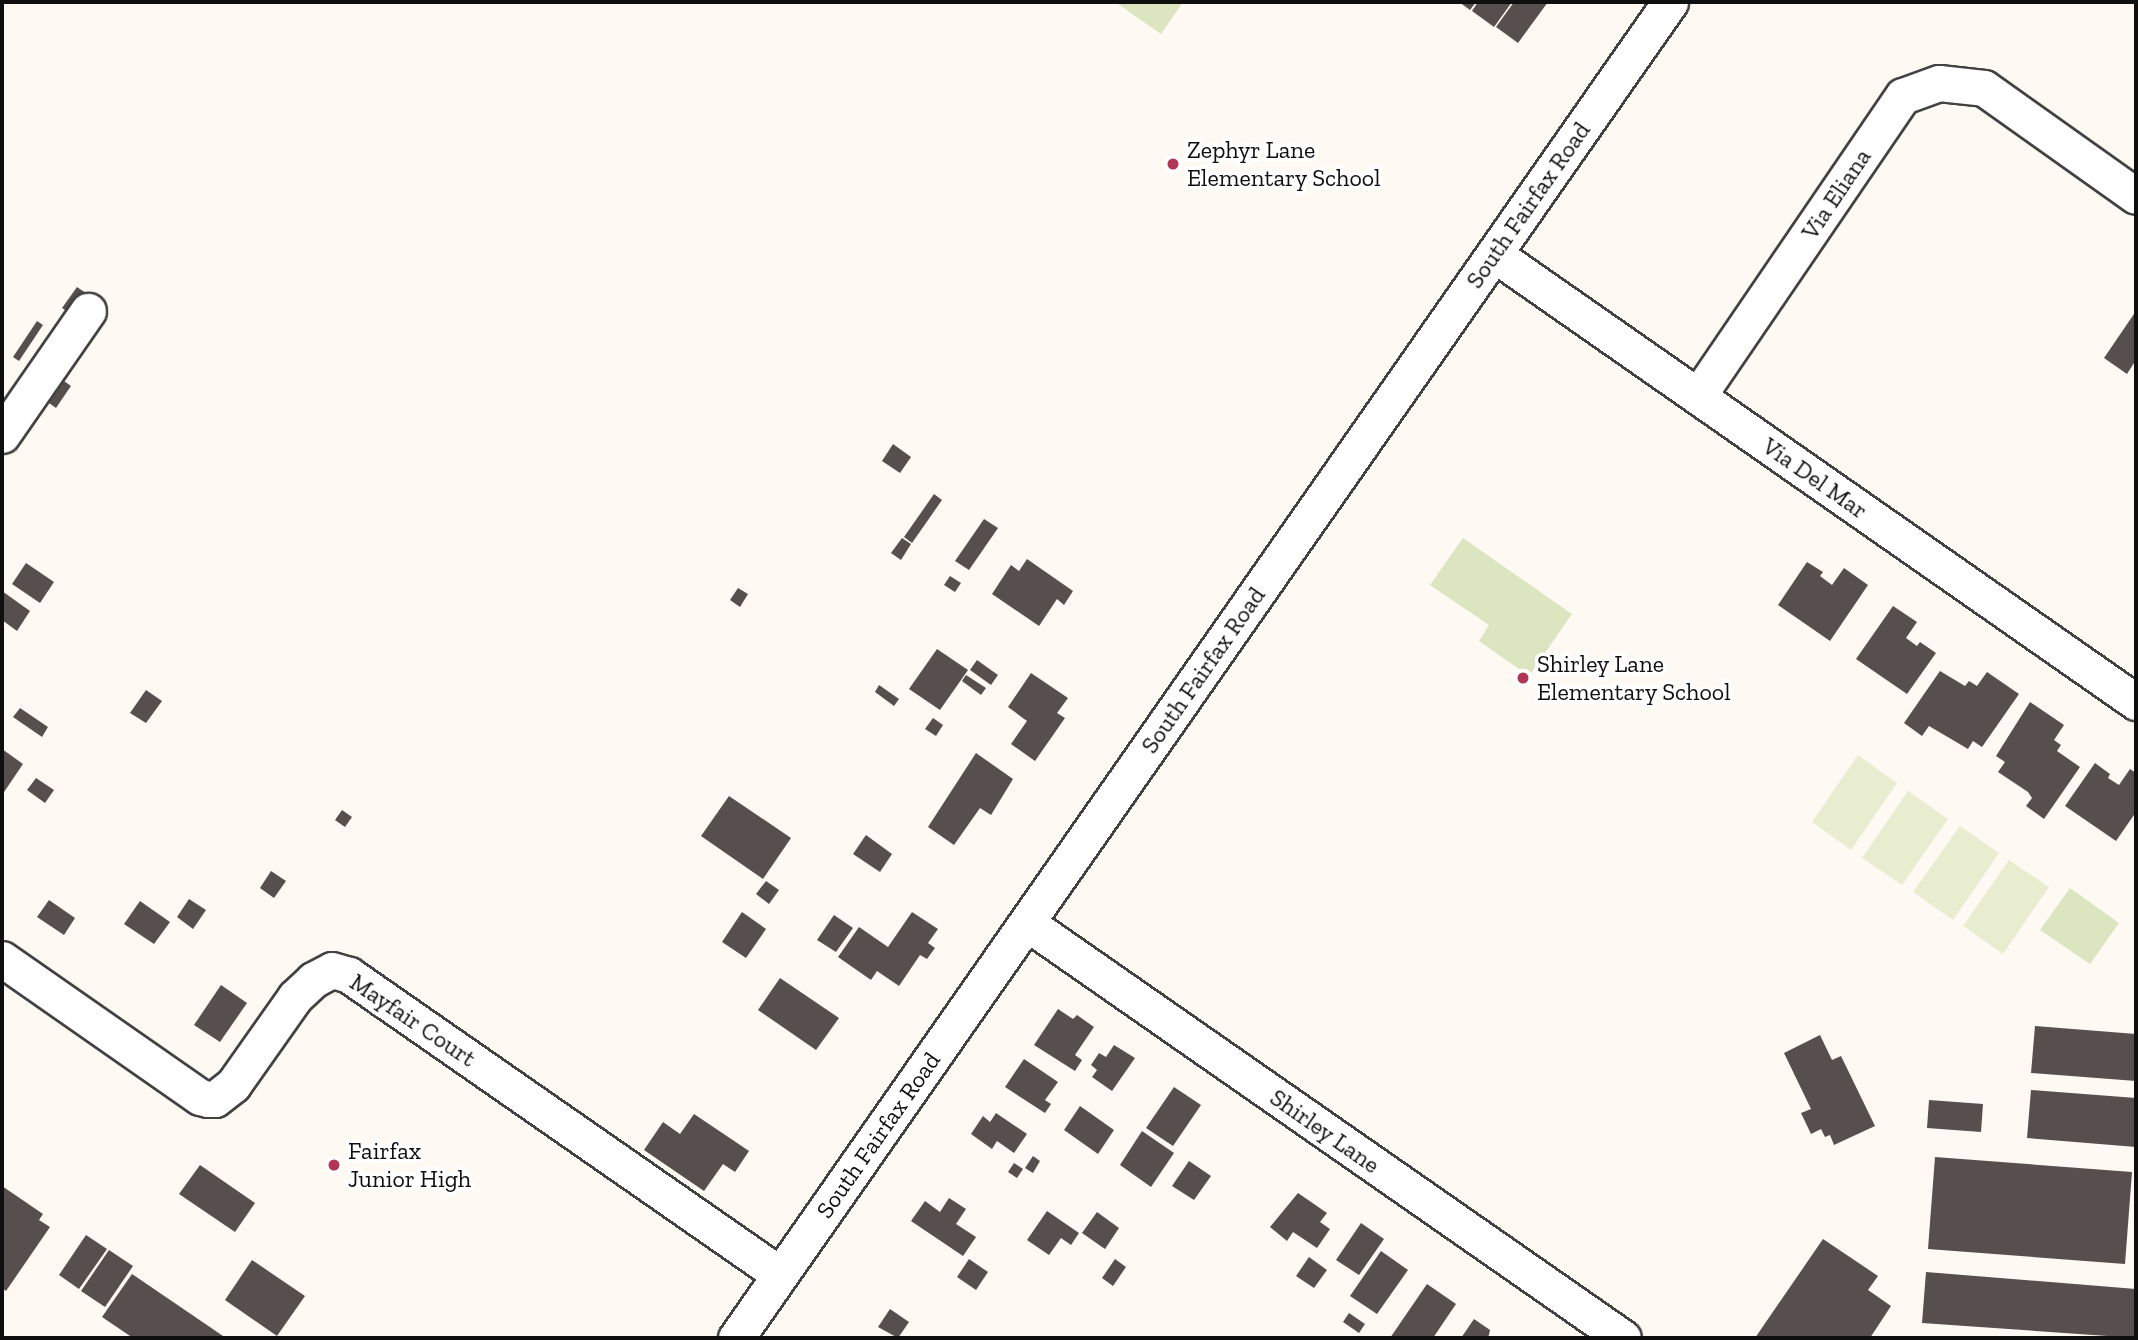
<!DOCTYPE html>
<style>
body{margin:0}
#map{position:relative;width:2138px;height:1340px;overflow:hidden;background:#fef9f3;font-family:"Zilla Slab",serif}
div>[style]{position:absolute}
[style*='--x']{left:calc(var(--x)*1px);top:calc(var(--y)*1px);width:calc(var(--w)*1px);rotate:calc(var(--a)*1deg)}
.green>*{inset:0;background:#dbe5c0}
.pitch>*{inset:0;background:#e9edd0}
.building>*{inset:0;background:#574f4d}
.roads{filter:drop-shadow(2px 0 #424242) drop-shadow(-2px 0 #424242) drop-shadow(0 2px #424242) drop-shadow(0 -2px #424242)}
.minor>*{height:35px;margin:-17.5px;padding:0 17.5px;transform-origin:17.5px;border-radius:17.5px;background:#fff}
.dots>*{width:19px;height:19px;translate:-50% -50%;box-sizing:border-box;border:4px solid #fff;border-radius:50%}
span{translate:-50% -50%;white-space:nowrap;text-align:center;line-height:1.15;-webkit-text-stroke:7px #fff;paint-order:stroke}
.poi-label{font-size:24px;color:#0f0f0f}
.left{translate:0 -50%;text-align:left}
.street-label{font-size:24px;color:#0f0f0f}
.frame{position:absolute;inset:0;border:4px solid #0f0f0f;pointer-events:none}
</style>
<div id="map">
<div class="green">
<div style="clip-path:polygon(1115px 2px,1183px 2px,1161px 34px)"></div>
<div style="clip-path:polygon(1463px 538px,1572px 614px,1529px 676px,1479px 641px,1489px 625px,1430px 585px)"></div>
<div style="clip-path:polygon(2070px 888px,2119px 923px,2090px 964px,2040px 930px)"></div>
</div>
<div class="pitch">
<div style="clip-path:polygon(1858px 755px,1897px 783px,1851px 850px,1812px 822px)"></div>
<div style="clip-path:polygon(1908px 791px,1948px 819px,1902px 885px,1862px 858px)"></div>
<div style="clip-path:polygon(1960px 826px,1999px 853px,1953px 920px,1913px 892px)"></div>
<div style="clip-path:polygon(2009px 860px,2049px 887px,2003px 954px,1963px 926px)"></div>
</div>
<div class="building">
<div style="clip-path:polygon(1459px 2px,1476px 2px,1470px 10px)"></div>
<div style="clip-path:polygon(1478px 2px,1512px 2px,1494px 27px,1472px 11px)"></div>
<div style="clip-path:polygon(1514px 2px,1548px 2px,1518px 43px,1496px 27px)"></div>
<div style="clip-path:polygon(77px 287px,102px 304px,87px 325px,62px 308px)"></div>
<div style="clip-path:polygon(2136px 311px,2136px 364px,2134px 363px,2127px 374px,2104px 358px)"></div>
<div style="clip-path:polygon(37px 321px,43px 325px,19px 361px,13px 357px)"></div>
<div style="clip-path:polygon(64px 381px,71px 386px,56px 408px,49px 403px)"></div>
<div style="clip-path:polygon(893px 444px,911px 457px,900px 473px,882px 461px)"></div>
<div style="clip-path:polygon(934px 494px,942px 500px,912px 543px,904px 537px)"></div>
<div style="clip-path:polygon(984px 519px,998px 528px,969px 570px,955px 561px)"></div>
<div style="clip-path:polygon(902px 538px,911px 544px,901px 560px,891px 553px)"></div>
<div style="clip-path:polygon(1027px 559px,1073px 591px,1064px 605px,1057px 599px,1039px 626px,992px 594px,1011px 565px,1019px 571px)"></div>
<div style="clip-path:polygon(1807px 562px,1823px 572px,1820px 576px,1832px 585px,1844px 568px,1868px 585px,1830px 641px,1778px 605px)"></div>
<div style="clip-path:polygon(26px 563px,54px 582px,40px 603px,12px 584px)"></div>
<div style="clip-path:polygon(950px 576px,961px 583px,955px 592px,944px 585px)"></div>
<div style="clip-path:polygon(738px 588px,748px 594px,740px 607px,730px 600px)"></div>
<div style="clip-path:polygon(2px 591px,30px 611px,17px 631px,2px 620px)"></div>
<div style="clip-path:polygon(1893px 606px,1917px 622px,1906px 638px,1917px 646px,1920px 642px,1936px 653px,1907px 694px,1856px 659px)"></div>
<div style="clip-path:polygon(937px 649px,968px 670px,940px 710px,909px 689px)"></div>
<div style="clip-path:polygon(977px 660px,998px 675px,991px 685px,970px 670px)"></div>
<div style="clip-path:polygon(1940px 671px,1965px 686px,1969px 681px,1977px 686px,1987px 672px,2019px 694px,1982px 747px,1973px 741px,1968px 749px,1929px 726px,1922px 736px,1904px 723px)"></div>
<div style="clip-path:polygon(1031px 673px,1068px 698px,1057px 713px,1065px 718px,1035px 761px,1011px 744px,1027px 721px,1008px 707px)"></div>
<div style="clip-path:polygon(966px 675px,986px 688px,981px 695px,962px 681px)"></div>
<div style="clip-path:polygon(879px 685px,899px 699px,894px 706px,875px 692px)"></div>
<div style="clip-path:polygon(146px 690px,162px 701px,146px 723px,130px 713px)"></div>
<div style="clip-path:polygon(2030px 702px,2064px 725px,2054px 740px,2061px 745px,2057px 751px,2080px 767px,2044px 819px,2026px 806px,2032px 798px,2028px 792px,1998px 772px,2005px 762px,1996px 756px)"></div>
<div style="clip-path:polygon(20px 708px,48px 727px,42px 737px,13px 717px)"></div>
<div style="clip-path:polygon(933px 718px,943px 725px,936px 736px,925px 729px)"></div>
<div style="clip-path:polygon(2px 749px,23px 764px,2px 795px)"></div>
<div style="clip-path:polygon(976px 753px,1013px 779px,991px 815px,980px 808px,954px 845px,928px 827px)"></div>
<div style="clip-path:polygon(2095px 763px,2110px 774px,2108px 778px,2119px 785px,2130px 769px,2136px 773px,2136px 812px,2116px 841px,2065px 806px)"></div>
<div style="clip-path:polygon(36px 778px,54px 790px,45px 803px,27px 790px)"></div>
<div style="clip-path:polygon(729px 796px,791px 838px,763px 879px,701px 836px)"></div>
<div style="clip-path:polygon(342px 810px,352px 817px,345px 827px,335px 820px)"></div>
<div style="clip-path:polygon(866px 835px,892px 854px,880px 872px,853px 854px)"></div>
<div style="clip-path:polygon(271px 871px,286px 881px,274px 898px,260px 888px)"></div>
<div style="clip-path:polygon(766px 881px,779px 890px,769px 904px,756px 894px)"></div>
<div style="clip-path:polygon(189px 899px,206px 910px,193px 929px,177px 917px)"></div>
<div style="clip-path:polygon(49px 900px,75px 918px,64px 935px,37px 917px)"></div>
<div style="clip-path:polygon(140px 901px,170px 922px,154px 944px,124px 924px)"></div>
<div style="clip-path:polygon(742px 912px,766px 929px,746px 958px,722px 942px)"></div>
<div style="clip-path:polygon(912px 912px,938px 929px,928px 943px,935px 948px,927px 959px,920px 955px,899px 986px,877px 971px,871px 980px,838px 957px,859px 927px,888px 947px)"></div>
<div style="clip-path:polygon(834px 915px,853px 928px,836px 952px,817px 940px)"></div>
<div style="clip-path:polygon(780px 978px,839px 1018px,816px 1050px,758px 1010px)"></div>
<div style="clip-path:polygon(221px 985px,247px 1003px,220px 1042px,194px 1025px)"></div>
<div style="clip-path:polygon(1058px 1009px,1073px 1019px,1077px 1015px,1094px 1027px,1075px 1055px,1082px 1060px,1075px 1071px,1034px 1045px)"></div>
<div style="clip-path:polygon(2035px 1026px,2136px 1034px,2136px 1081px,2031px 1073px)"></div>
<div style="clip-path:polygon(1820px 1035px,1832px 1060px,1841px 1056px,1875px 1126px,1834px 1145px,1830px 1135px,1825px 1137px,1821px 1129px,1811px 1134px,1801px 1113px,1811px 1109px,1784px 1053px)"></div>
<div style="clip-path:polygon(1114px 1045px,1135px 1058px,1112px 1091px,1092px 1077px,1097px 1070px,1091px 1065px,1099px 1053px,1106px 1057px)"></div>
<div style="clip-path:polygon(1024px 1059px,1058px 1082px,1045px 1100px,1051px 1104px,1045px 1113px,1005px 1087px)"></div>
<div style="clip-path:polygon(1174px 1087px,1201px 1105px,1173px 1146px,1146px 1128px)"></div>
<div style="clip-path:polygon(2031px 1090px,2136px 1098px,2136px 1147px,2027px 1138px)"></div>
<div style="clip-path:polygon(1929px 1100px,1983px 1104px,1981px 1132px,1927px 1128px)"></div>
<div style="clip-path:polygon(1080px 1106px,1114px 1130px,1098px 1154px,1064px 1130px)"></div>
<div style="clip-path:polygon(996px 1113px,1027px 1134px,1014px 1153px,997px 1141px,992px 1149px,971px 1134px,983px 1116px,990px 1122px)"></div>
<div style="clip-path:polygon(694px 1114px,749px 1151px,735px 1172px,723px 1164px,704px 1191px,644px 1150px,663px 1122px,680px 1134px)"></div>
<div style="clip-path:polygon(1142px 1131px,1174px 1153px,1151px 1187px,1120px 1165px)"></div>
<div style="clip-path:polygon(1033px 1156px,1040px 1161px,1033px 1173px,1025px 1168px)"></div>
<div style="clip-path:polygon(1935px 1157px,2132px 1172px,2125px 1264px,1928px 1249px)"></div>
<div style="clip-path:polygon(1189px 1161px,1211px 1176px,1194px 1200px,1172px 1186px)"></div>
<div style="clip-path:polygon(1014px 1163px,1023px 1169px,1017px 1178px,1008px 1172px)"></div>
<div style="clip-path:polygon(200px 1165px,255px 1203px,235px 1232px,179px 1194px)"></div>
<div style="clip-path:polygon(2px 1186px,43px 1214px,39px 1220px,50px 1227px,6px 1291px,2px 1288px)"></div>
<div style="clip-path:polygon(1298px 1193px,1327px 1213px,1320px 1222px,1330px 1229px,1317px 1248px,1293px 1232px,1287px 1241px,1270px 1227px)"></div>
<div style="clip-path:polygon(949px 1198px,966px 1209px,956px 1224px,976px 1237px,963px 1256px,911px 1221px,925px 1201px,940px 1212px)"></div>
<div style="clip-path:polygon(1047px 1211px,1079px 1233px,1071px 1245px,1061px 1238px,1049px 1255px,1027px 1240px)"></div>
<div style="clip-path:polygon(1097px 1212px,1119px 1228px,1105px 1249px,1082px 1233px)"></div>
<div style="clip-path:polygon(1361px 1223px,1384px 1239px,1359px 1275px,1336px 1260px)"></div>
<div style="clip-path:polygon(86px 1235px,107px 1249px,79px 1289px,59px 1275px)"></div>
<div style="clip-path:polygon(1823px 1239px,1878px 1276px,1868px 1290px,1891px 1306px,1870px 1338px,1755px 1338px)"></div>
<div style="clip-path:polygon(109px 1250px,133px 1266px,105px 1307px,81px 1291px)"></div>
<div style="clip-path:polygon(1381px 1251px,1408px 1270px,1377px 1314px,1350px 1296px)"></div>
<div style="clip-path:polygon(1309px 1257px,1327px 1270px,1314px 1288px,1296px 1276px)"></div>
<div style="clip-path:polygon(969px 1259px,988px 1272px,976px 1290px,957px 1277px)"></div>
<div style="clip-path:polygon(1115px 1259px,1126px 1267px,1113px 1286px,1102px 1278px)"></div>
<div style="clip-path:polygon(252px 1260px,305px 1296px,277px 1336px,225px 1300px)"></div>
<div style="clip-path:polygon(1926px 1272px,2136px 1289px,2136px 1338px,1922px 1323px)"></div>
<div style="clip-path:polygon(132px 1274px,226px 1338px,133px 1338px,102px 1317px)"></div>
<div style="clip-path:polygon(1427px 1284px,1456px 1304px,1433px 1338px,1390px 1338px)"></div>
<div style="clip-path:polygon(890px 1309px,909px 1322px,898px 1338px,878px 1327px)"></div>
<div style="clip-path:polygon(1349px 1313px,1365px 1324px,1359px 1333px,1343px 1322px)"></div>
<div style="clip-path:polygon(1474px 1319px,1490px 1330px,1489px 1335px,1487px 1338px,1461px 1338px)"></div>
</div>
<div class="roads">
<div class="minor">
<div style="--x:1494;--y:254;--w:783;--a:34.91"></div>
<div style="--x:1698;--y:396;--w:363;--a:-55.7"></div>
<div style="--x:1903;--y:96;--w:38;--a:-20"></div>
<div style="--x:1939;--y:83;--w:45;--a:6.3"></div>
<div style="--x:1984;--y:88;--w:186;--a:35.4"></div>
<div style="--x:2;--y:435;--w:151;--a:-55.3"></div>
<div style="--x:1027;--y:923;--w:726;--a:34.85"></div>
<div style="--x:2;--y:959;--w:241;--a:34.9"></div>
<div style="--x:200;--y:1097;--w:8;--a:14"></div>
<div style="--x:208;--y:1099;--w:7;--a:0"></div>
<div style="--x:215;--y:1099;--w:23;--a:-38"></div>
<div style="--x:233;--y:1085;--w:108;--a:-54.8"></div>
<div style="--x:295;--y:997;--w:25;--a:-43"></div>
<div style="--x:313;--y:980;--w:21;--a:-28"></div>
<div style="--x:332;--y:970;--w:18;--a:16"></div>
<div style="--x:349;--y:975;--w:524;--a:34.81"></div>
<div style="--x:736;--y:1338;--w:1630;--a:-55.04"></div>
</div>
</div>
<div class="dots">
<div style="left:1173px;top:164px;background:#b13656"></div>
<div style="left:1523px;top:678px;background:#b13656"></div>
<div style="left:334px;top:1165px;background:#b13656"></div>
</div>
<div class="poi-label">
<span class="left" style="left:1187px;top:164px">Zephyr Lane<br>Elementary School</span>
<span class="left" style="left:1537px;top:678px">Shirley Lane<br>Elementary School</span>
<span class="left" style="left:348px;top:1165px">Fairfax<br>Junior High</span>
</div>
<div class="street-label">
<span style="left:1836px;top:194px;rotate:-56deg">Via Eliana</span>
<span style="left:1528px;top:205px;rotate:-55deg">South Fairfax Road</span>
<span style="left:1815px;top:478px;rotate:35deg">Via Del Mar</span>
<span style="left:1203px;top:670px;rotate:-55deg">South Fairfax Road</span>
<span style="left:413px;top:1020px;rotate:34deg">Mayfair Court</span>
<span style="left:1325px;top:1131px;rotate:35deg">Shirley Lane</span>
<span style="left:878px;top:1135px;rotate:-55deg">South Fairfax Road</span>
</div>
<div class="frame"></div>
</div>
